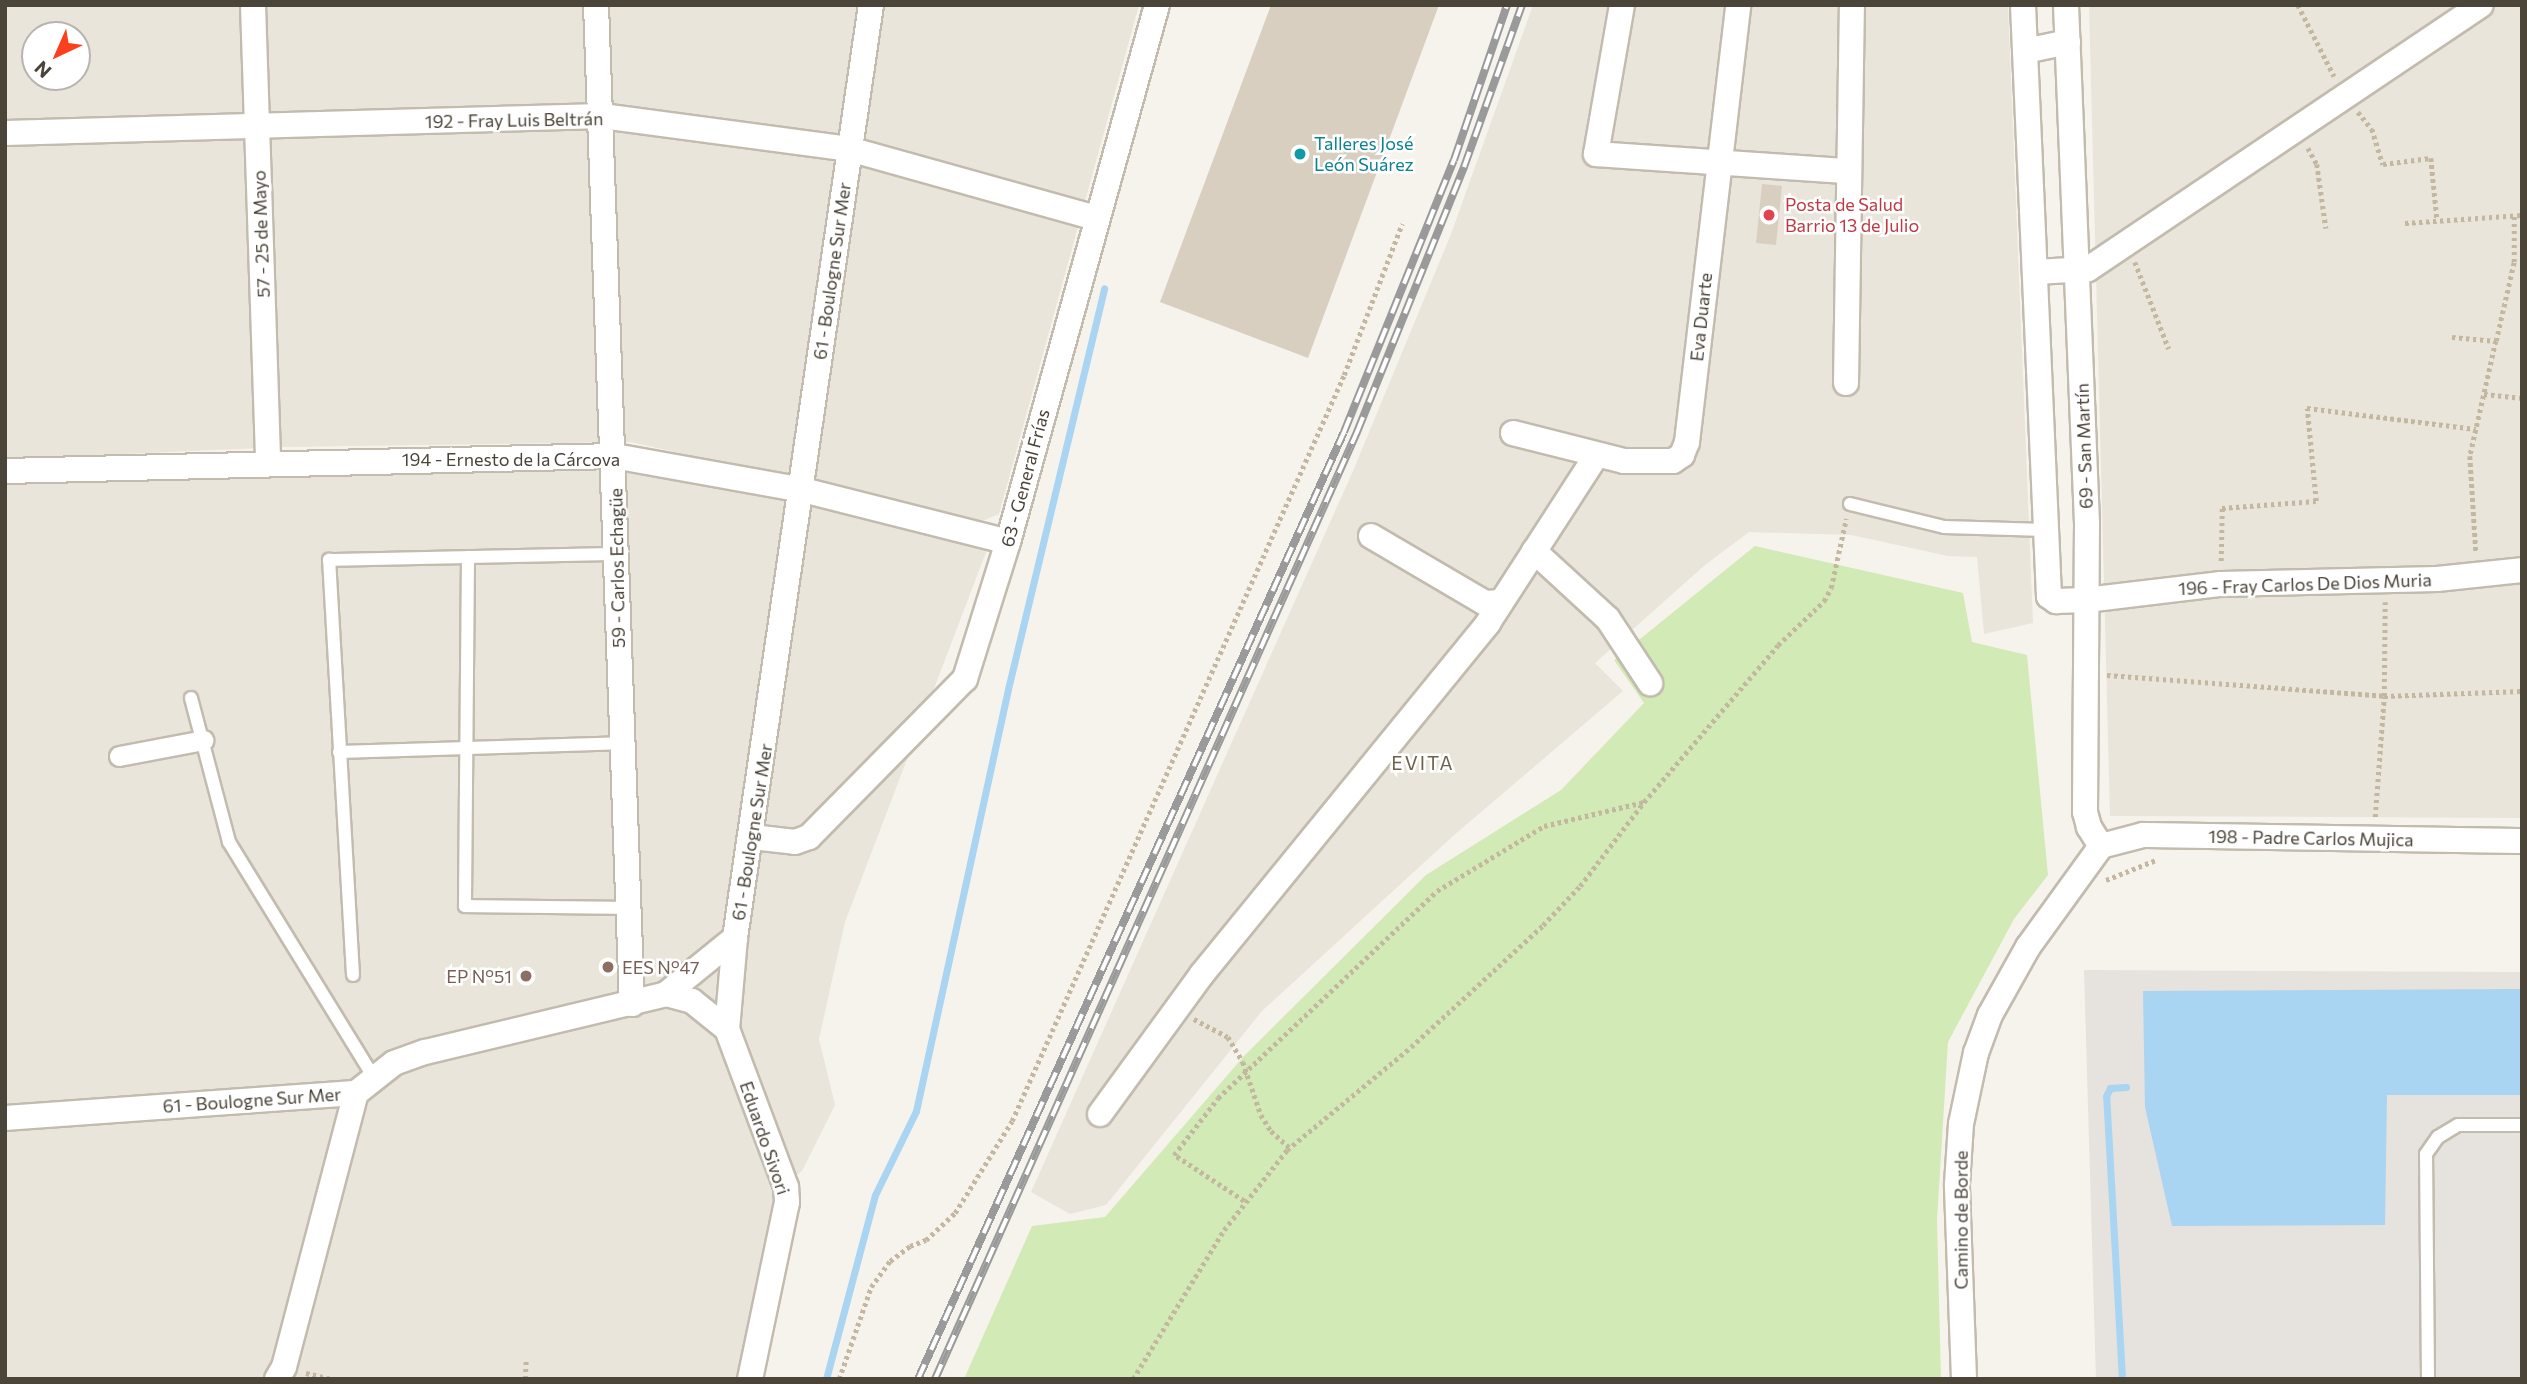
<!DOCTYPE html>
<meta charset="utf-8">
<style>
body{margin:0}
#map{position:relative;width:2527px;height:1384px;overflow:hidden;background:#f6f3ec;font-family:Commissioner,sans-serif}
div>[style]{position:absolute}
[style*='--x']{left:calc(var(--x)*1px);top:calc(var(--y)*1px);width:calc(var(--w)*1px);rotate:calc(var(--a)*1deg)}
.residential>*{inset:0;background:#eae5da}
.industrial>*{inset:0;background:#e6e2dd}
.green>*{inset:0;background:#d2eab5}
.water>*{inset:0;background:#a9d4f2}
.stream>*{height:7px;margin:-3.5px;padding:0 3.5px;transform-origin:3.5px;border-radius:3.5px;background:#a9d4f2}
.building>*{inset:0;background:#d8cfc1}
.path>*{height:4.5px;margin-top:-2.25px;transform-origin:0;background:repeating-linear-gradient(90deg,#c4b79f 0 3.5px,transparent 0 7px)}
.roads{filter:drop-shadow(2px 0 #c2bbae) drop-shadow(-2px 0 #c2bbae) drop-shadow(0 2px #c2bbae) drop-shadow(0 -2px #c2bbae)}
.service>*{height:12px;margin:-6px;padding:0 6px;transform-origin:6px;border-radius:6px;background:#fff}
.pedestrian>*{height:19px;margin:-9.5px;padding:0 9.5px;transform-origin:9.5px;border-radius:9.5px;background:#fff}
.minor>*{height:24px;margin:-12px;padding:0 12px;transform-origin:12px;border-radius:12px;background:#fff}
.rail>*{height:8px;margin-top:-4px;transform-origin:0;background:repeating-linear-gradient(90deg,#fff 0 16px,#9a9a9a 0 32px);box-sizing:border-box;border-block:2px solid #9a9a9a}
.dots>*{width:19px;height:19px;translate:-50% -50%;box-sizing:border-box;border:4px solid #fff;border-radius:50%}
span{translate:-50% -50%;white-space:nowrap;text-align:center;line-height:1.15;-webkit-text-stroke:5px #fff;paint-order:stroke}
.street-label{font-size:18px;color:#4b4439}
.culture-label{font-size:18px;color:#0d838f}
.left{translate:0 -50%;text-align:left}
.health-label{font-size:18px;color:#be3a42}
.education-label{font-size:18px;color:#785e54}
.right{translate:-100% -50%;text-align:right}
.neighbourhood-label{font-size:19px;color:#6e6250;letter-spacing:2px}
.frame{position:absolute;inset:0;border:7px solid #4b4439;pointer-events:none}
.north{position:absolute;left:21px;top:21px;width:70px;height:70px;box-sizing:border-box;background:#fff;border:2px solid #b7b4b0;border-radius:50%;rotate:224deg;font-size:19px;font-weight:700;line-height:28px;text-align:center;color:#4b4439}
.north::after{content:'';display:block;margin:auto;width:24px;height:32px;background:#fc3f1d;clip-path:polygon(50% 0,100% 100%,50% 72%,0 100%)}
</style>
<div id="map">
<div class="residential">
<div style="clip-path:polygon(evenodd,5px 5px,1139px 5px,999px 514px,982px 521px,631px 442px,282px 447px,5px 459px,5px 5px,35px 35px,77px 35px,77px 77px,35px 77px,35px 35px)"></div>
<div style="clip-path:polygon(1533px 5px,2008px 5px,2033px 623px,1984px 634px,1977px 557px,1948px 556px,1851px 535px,1749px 532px,1705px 565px,1595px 663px,1623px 691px,1453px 836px,1262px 1011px,1106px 1205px,1070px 1214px,1031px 1192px,1353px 471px,1451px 234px)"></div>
<div style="clip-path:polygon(2089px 5px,2522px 5px,2522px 818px,2110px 816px)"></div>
<div style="clip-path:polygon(604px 467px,792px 498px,988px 547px,845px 922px,819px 1039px,835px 1105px,802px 1171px,774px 1193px,741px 1379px,5px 1379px,5px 484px)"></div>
</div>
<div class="industrial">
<div style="clip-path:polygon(2084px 970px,2522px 972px,2522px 1379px,2096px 1379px)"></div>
</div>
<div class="green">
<div style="clip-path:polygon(1755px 546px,1963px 593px,1972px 642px,2027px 655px,2048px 875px,2014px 919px,1948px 1042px,1937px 1220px,1941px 1379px,964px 1379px,1032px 1226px,1105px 1217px,1244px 1056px,1426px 875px,1561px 790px,1644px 703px,1614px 660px)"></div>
</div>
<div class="water">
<div style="clip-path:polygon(2522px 989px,2522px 1095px,2387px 1095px,2385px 1225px,2172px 1226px,2145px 1107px,2143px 991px)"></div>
</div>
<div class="stream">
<div style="--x:826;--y:1379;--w:190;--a:-75.1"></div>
<div style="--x:875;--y:1195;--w:93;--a:-64"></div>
<div style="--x:916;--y:1111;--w:432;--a:-77.7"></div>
<div style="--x:1008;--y:689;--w:412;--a:-76.5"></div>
<div style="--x:2122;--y:1379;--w:283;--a:-93.2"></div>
<div style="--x:2106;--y:1096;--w:9;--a:-63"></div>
<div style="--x:2110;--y:1088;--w:16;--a:-4"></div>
</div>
<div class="building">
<div style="clip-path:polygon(1271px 5px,1439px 5px,1308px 358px,1160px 302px)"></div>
<div style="clip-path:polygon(1762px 184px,1782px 186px,1776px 245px,1756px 243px)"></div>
</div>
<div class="path">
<div style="--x:2298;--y:5;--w:80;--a:63.1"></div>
<div style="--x:2358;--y:112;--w:22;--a:51"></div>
<div style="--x:2372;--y:129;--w:37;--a:73"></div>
<div style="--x:2383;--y:164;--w:48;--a:-7.1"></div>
<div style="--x:2431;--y:158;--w:60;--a:84.3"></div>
<div style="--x:2308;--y:148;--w:18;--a:61"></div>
<div style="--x:2317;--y:164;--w:65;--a:82"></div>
<div style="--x:2405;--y:223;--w:117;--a:-3.9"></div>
<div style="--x:2135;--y:262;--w:93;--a:68.7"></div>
<div style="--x:2452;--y:337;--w:44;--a:5.2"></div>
<div style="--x:2496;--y:341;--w:118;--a:102.7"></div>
<div style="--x:2470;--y:456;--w:96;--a:86.4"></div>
<div style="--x:2496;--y:341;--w:81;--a:-77.2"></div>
<div style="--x:2514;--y:262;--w:47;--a:-90"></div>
<div style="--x:2484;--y:394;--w:38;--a:6"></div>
<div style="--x:2221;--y:561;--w:53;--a:-88.9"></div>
<div style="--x:2222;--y:508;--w:94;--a:-4.3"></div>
<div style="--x:2316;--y:501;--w:93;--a:-95.5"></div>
<div style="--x:2307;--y:408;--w:170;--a:7.1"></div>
<div style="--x:2107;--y:675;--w:278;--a:4.3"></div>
<div style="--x:2384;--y:696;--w:138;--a:-2.1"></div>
<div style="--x:2375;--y:817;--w:121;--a:-85.7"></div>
<div style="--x:2384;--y:696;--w:94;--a:-89.4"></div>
<div style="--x:2106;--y:880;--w:54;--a:-21.8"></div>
<div style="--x:1194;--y:1019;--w:38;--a:28"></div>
<div style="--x:1228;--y:1037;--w:29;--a:59"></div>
<div style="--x:1243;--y:1062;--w:56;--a:71.2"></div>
<div style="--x:1261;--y:1115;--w:19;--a:58"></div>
<div style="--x:1271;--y:1131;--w:25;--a:42"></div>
<div style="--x:1244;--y:1201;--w:84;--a:-146.7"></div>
<div style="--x:1174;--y:1155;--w:72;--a:-52.3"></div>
<div style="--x:1218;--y:1098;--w:301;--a:-43.4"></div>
<div style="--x:1437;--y:891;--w:125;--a:-31.3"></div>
<div style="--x:1544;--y:826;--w:103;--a:-13.5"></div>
<div style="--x:306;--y:1373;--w:27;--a:13"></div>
<div style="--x:525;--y:1379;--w:19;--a:-87"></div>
<div style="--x:839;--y:1379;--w:97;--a:-70.8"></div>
<div style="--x:871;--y:1287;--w:32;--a:-54"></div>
<div style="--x:890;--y:1261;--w:25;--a:-37"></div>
<div style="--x:910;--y:1246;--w:17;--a:-21"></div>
<div style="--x:926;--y:1240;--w:40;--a:-43"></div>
<div style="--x:955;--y:1213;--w:108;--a:-58.2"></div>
<div style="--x:1012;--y:1121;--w:817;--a:-66.01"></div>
<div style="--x:1344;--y:375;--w:162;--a:-69"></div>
<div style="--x:1133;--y:1379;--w:175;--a:-58.6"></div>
<div style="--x:1224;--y:1230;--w:102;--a:-51.8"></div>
<div style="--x:1287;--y:1150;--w:161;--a:-39.7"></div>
<div style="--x:1411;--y:1047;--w:180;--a:-42.7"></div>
<div style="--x:1543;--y:925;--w:54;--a:-46.5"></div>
<div style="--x:1580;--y:886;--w:106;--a:-52.7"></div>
<div style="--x:1644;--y:802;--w:206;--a:-49.5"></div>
<div style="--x:1778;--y:645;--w:64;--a:-43.7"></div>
<div style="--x:1824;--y:601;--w:15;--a:-62"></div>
<div style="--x:1831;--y:588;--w:71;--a:-77.7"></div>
</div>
<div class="roads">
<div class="service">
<div style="--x:1850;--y:504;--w:97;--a:13.7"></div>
<div style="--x:1944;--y:527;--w:102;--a:1.7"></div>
<div style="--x:468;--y:557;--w:349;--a:90.5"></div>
<div style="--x:465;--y:906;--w:164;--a:0.7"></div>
<div style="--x:191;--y:698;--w:149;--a:75.2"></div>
<div style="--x:229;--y:842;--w:275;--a:58.4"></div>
<div style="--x:339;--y:752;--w:282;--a:-1.8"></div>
<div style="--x:353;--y:975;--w:416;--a:-93.3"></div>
<div style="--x:329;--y:560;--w:288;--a:-1.2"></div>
<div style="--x:2428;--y:1379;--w:225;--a:-90.5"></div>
<div style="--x:2426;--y:1154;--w:21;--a:-55"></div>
<div style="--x:2438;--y:1137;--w:23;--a:-31"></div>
<div style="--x:2458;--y:1125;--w:64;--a:0"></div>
</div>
<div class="pedestrian">
<div style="--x:119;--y:756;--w:86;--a:-10.7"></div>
</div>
<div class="minor">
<div style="--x:253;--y:5;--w:457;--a:88.1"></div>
<div style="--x:596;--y:5;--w:1000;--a:87.94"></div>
<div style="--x:1622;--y:5;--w:151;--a:99.9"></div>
<div style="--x:1596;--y:154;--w:252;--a:3.9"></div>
<div style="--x:2023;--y:5;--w:46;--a:87.5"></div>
<div style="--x:2025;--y:51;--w:44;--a:-11.8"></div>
<div style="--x:2066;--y:5;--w:518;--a:87.68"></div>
<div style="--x:2087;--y:523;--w:289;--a:90.4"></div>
<div style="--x:2085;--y:812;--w:16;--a:75"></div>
<div style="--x:2089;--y:827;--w:22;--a:58"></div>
<div style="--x:2025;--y:51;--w:546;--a:87.48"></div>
<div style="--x:2049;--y:596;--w:9;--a:36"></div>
<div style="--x:2056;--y:601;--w:30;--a:-2"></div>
<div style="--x:2086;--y:600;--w:136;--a:-6.8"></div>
<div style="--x:2221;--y:584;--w:216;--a:-1.3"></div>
<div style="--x:2437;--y:579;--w:85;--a:-6"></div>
<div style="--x:5;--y:133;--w:597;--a:-1.63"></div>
<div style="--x:602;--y:116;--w:249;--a:7.6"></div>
<div style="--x:849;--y:149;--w:256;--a:15.6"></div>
<div style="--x:2036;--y:272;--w:52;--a:-3.3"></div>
<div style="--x:2088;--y:269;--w:473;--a:-33.9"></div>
<div style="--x:1846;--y:383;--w:378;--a:-89.1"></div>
<div style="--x:1513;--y:433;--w:114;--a:14.2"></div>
<div style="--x:1624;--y:461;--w:49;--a:0"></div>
<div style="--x:1673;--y:461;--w:11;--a:-34"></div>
<div style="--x:1682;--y:455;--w:14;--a:-69"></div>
<div style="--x:1687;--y:442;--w:440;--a:-83.3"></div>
<div style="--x:5;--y:471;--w:609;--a:-1.41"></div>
<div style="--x:614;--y:456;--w:192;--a:10.2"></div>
<div style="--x:803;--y:490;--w:211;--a:14.2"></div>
<div style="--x:1371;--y:536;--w:132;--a:30.4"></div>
<div style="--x:1485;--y:603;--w:16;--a:-4"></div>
<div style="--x:1534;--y:551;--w:100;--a:42.6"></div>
<div style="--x:1608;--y:619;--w:77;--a:56.7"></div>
<div style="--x:752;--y:837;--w:43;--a:6.6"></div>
<div style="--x:795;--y:842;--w:15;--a:-20"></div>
<div style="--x:809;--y:837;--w:222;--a:-45.4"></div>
<div style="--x:965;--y:679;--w:144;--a:-72.6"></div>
<div style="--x:1008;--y:542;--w:557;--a:-74.49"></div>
<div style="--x:735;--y:938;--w:91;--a:95"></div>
<div style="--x:727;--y:1029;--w:169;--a:69.5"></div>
<div style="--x:786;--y:1187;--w:15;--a:86"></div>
<div style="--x:787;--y:1202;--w:181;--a:101.8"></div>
<div style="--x:666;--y:994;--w:27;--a:15"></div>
<div style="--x:692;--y:1001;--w:45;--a:38.7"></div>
<div style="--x:1100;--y:1114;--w:173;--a:-53.9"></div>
<div style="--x:1202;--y:974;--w:453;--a:-50.8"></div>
<div style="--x:1488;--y:623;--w:199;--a:-57.1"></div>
<div style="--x:5;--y:1118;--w:352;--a:-4.1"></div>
<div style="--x:356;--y:1093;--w:48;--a:-38.3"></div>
<div style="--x:394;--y:1063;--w:33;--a:-20"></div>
<div style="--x:425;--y:1052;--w:248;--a:-13.5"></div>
<div style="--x:666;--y:994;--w:89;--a:-39.1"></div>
<div style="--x:735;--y:938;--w:943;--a:-81.71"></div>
<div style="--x:277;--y:1379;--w:14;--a:-60"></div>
<div style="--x:284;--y:1367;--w:283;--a:-75.3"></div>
<div style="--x:1964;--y:1379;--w:195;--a:-92.1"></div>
<div style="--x:1957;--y:1184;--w:60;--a:-86.2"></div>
<div style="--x:1961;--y:1124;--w:73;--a:-78.1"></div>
<div style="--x:1976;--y:1053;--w:40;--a:-69.8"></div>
<div style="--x:1990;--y:1015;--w:78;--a:-60.8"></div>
<div style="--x:2028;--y:947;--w:125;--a:-54.1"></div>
<div style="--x:2101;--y:846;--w:43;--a:-14.7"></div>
<div style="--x:2143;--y:835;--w:379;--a:0.9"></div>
</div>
</div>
<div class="rail">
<div style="--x:918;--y:1379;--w:1038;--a:-65.78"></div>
<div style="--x:1344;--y:432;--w:293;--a:-68"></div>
<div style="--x:1454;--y:160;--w:164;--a:-71.1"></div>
<div style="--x:935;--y:1379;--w:1037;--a:-65.98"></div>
<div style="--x:1357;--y:432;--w:286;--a:-68"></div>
<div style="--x:1464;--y:167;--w:172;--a:-70.3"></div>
</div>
<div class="dots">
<div style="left:1300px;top:154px;background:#0f9aa8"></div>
<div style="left:1769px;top:215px;background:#e0444e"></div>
<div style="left:608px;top:967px;background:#8d6e63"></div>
<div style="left:526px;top:976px;background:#8d6e63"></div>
</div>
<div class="street-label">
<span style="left:514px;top:120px;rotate:-1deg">192 - Fray Luis Beltrán</span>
<span style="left:261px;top:234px;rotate:-92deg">57 - 25 de Mayo</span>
<span style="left:832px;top:271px;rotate:-82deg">61 - Boulogne Sur Mer</span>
<span style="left:1701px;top:317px;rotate:-84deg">Eva Duarte</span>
<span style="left:2084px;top:446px;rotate:-92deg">69 - San Martín</span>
<span style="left:511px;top:459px">194 - Ernesto de la Cárcova</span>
<span style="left:1025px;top:478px;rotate:-75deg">63 - General Frías</span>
<span style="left:617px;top:568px;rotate:-91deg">59 - Carlos Echagüe</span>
<span style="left:2305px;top:584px;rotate:-2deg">196 - Fray Carlos De Dios Muria</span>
<span style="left:752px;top:832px;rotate:-81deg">61 - Boulogne Sur Mer</span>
<span style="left:2311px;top:838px;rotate:1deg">198 - Padre Carlos Mujica</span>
<span style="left:252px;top:1100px;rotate:-4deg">61 - Boulogne Sur Mer</span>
<span style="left:765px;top:1138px;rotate:71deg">Eduardo Sivori</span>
<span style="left:1961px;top:1220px;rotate:-90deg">Camino de Borde</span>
</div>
<div class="culture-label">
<span class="left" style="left:1314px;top:154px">Talleres José<br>León Suárez</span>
</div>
<div class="health-label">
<span class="left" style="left:1785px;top:215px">Posta de Salud<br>Barrio 13 de Julio</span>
</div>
<div class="education-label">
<span class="left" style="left:622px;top:967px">EES N°47</span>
<span class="right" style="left:512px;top:976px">EP N°51</span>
</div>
<div class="neighbourhood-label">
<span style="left:1423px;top:763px">EVITA</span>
</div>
<div class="frame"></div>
<div class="north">N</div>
</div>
